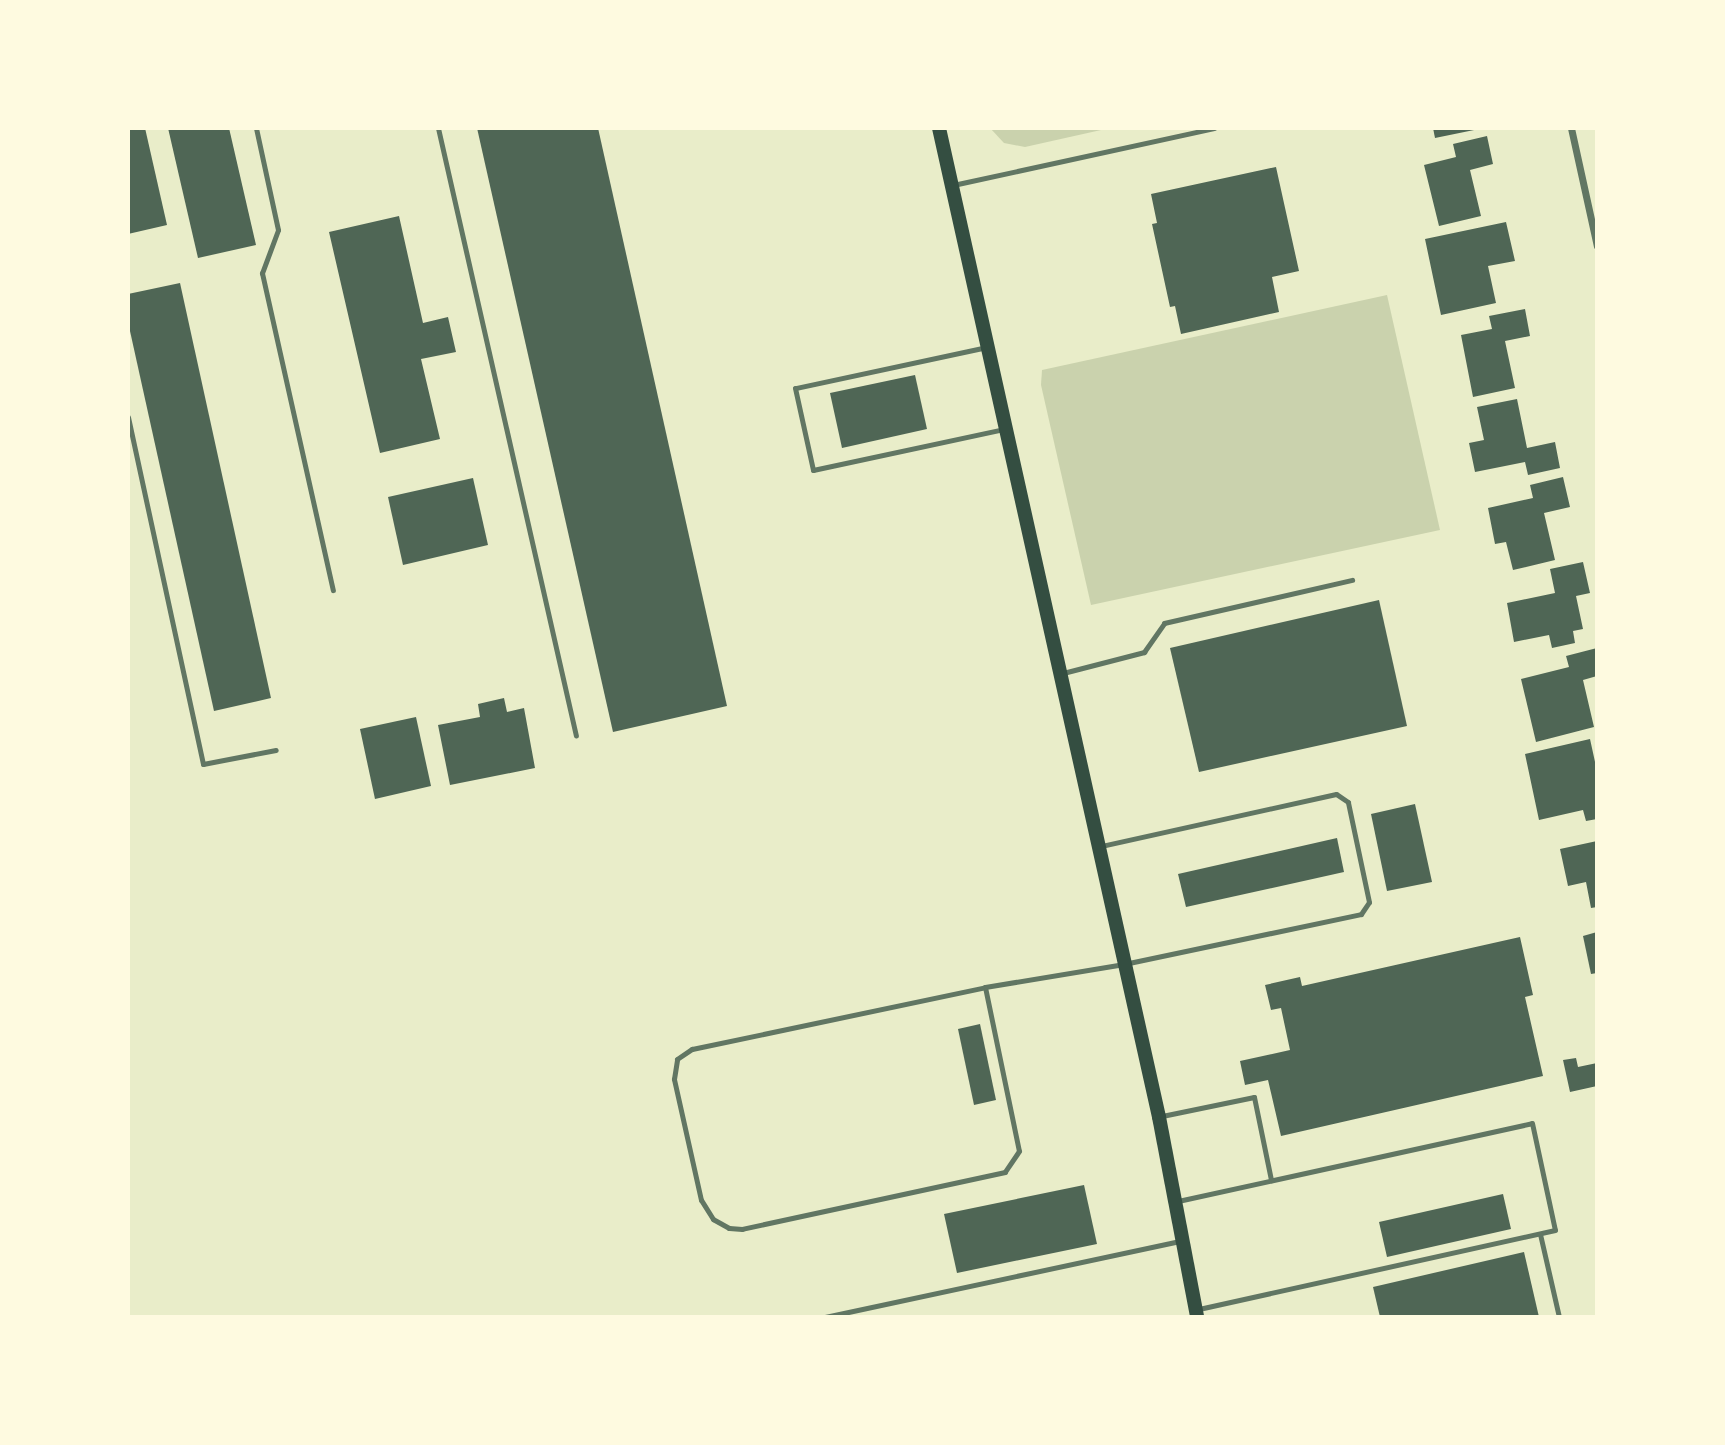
<!DOCTYPE html>
<style>
body{margin:0}
#map{position:relative;width:1725px;height:1445px;overflow:hidden;background:#e9edc9;font-family:Raleway,sans-serif}
div>[style]{position:absolute}
[style*='--x']{left:calc(var(--x)*1px);top:calc(var(--y)*1px);width:calc(var(--w)*1px);rotate:calc(var(--a)*1deg)}
.green>*{inset:0;background:#cad2ad}
.building>*{inset:0;background:#4f6655}
.service>*{height:5px;margin:-2.5px;padding:0 2.5px;transform-origin:2.5px;border-radius:2.5px;background:#617663}
.minor>*{height:7px;margin:-3.5px;padding:0 3.5px;transform-origin:3.5px;border-radius:3.5px;background:#617663}
.secondary>*{height:14px;margin:-7px;padding:0 7px;transform-origin:7px;border-radius:7px;background:#344e41}
span{translate:-50% -50%;white-space:nowrap;text-align:center;line-height:1.15;-webkit-text-stroke:5px #fefae0;paint-order:stroke}
.frame{position:absolute;inset:0;border:130px solid #fefae0;pointer-events:none}
</style>
<div id="map">
<div class="green">
<div style="clip-path:polygon(990px 128px,1110px 128px,1025px 147px,1004px 143px)"></div>
<div style="clip-path:polygon(1387px 295px,1440px 530px,1091px 605px,1041px 385px,1042px 370px)"></div>
</div>
<div class="building">
<div style="clip-path:polygon(128px 128px,145px 128px,167px 225px,128px 234px)"></div>
<div style="clip-path:polygon(168px 128px,229px 128px,256px 245px,198px 258px)"></div>
<div style="clip-path:polygon(477px 128px,598px 128px,727px 706px,613px 732px)"></div>
<div style="clip-path:polygon(1433px 128px,1479px 128px,1479px 129px,1435px 138px)"></div>
<div style="clip-path:polygon(1487px 136px,1493px 164px,1470px 170px,1481px 216px,1439px 226px,1424px 165px,1456px 157px,1453px 144px)"></div>
<div style="clip-path:polygon(1276px 167px,1299px 271px,1272px 277px,1279px 312px,1181px 334px,1175px 306px,1170px 307px,1152px 224px,1157px 223px,1151px 194px)"></div>
<div style="clip-path:polygon(399px 216px,423px 323px,448px 317px,456px 352px,421px 359px,440px 439px,380px 453px,329px 232px)"></div>
<div style="clip-path:polygon(1506px 222px,1515px 261px,1488px 266px,1496px 303px,1441px 315px,1425px 239px)"></div>
<div style="clip-path:polygon(180px 283px,271px 698px,214px 711px,128px 322px,128px 294px)"></div>
<div style="clip-path:polygon(1525px 309px,1530px 336px,1505px 341px,1515px 388px,1473px 397px,1461px 335px,1492px 329px,1489px 316px)"></div>
<div style="clip-path:polygon(915px 375px,927px 429px,842px 448px,830px 393px)"></div>
<div style="clip-path:polygon(1517px 399px,1527px 448px,1555px 442px,1560px 468px,1528px 475px,1525px 462px,1475px 472px,1469px 443px,1484px 440px,1477px 407px)"></div>
<div style="clip-path:polygon(1563px 477px,1570px 507px,1544px 513px,1555px 560px,1513px 570px,1506px 542px,1495px 544px,1488px 508px,1533px 498px,1530px 485px)"></div>
<div style="clip-path:polygon(473px 478px,488px 545px,403px 565px,388px 497px)"></div>
<div style="clip-path:polygon(1583px 562px,1590px 593px,1576px 596px,1583px 629px,1573px 631px,1575px 643px,1552px 648px,1549px 635px,1514px 642px,1507px 603px,1555px 593px,1550px 569px)"></div>
<div style="clip-path:polygon(1379px 600px,1407px 726px,1199px 772px,1170px 648px)"></div>
<div style="clip-path:polygon(1597px 648px,1597px 676px,1583px 680px,1594px 727px,1536px 742px,1521px 679px,1569px 667px,1566px 656px)"></div>
<div style="clip-path:polygon(504px 698px,507px 712px,524px 708px,535px 768px,450px 785px,438px 725px,480px 717px,478px 704px)"></div>
<div style="clip-path:polygon(416px 717px,431px 786px,375px 799px,360px 729px)"></div>
<div style="clip-path:polygon(1590px 739px,1597px 771px,1597px 819px,1586px 821px,1583px 810px,1539px 820px,1525px 754px)"></div>
<div style="clip-path:polygon(1415px 804px,1432px 882px,1387px 891px,1371px 814px)"></div>
<div style="clip-path:polygon(1337px 838px,1344px 872px,1186px 907px,1178px 874px)"></div>
<div style="clip-path:polygon(1597px 841px,1597px 907px,1591px 908px,1586px 882px,1568px 886px,1560px 849px)"></div>
<div style="clip-path:polygon(1597px 932px,1597px 973px,1591px 974px,1583px 936px)"></div>
<div style="clip-path:polygon(1520px 937px,1533px 995px,1525px 997px,1543px 1076px,1281px 1136px,1268px 1080px,1245px 1085px,1240px 1061px,1290px 1050px,1281px 1008px,1271px 1010px,1265px 985px,1300px 977px,1302px 986px)"></div>
<div style="clip-path:polygon(980px 1024px,996px 1100px,974px 1105px,958px 1029px)"></div>
<div style="clip-path:polygon(1576px 1058px,1578px 1067px,1597px 1063px,1597px 1086px,1570px 1092px,1563px 1060px)"></div>
<div style="clip-path:polygon(1084px 1185px,1097px 1244px,957px 1273px,944px 1214px)"></div>
<div style="clip-path:polygon(1503px 1194px,1511px 1229px,1387px 1257px,1379px 1222px)"></div>
<div style="clip-path:polygon(1524px 1252px,1539px 1317px,1380px 1317px,1373px 1287px)"></div>
</div>
<div class="service">
<div style="--x:256;--y:128;--w:104;--a:77.8"></div>
<div style="--x:278;--y:230;--w:46;--a:110.4"></div>
<div style="--x:262;--y:273;--w:325;--a:77.4"></div>
<div style="--x:438;--y:128;--w:623;--a:77.21"></div>
<div style="--x:953;--y:185;--w:267;--a:-12.3"></div>
<div style="--x:987;--y:347;--w:196;--a:167.9"></div>
<div style="--x:795;--y:388;--w:84;--a:77.6"></div>
<div style="--x:813;--y:470;--w:196;--a:-12.1"></div>
<div style="--x:128;--y:417;--w:355;--a:77.8"></div>
<div style="--x:203;--y:764;--w:74;--a:-10.9"></div>
<div style="--x:1063;--y:673;--w:84;--a:-14.5"></div>
<div style="--x:1144;--y:652;--w:35;--a:-55"></div>
<div style="--x:1164;--y:623;--w:193;--a:-12.9"></div>
<div style="--x:985;--y:987;--w:167;--a:78.3"></div>
<div style="--x:1019;--y:1151;--w:25;--a:124"></div>
<div style="--x:1005;--y:1172;--w:269;--a:167.8"></div>
<div style="--x:742;--y:1229;--w:13;--a:-176"></div>
<div style="--x:729;--y:1228;--w:18;--a:-151"></div>
<div style="--x:713;--y:1219;--w:22;--a:-122"></div>
<div style="--x:701;--y:1200;--w:124;--a:-102.6"></div>
<div style="--x:674;--y:1079;--w:20;--a:-81"></div>
<div style="--x:677;--y:1059;--w:18;--a:-34"></div>
<div style="--x:692;--y:1049;--w:299;--a:-11.9"></div>
<div style="--x:985;--y:987;--w:141;--a:-9.4"></div>
<div style="--x:1124;--y:964;--w:242;--a:-11.9"></div>
<div style="--x:1361;--y:914;--w:14;--a:-56"></div>
<div style="--x:1369;--y:902;--w:102;--a:-101.9"></div>
<div style="--x:1348;--y:802;--w:14;--a:-146"></div>
<div style="--x:1336;--y:794;--w:241;--a:167.5"></div>
<div style="--x:1162;--y:1116;--w:94;--a:-11.7"></div>
<div style="--x:1254;--y:1097;--w:85;--a:78.4"></div>
<div style="--x:1178;--y:1201;--w:362;--a:-12.4"></div>
<div style="--x:1532;--y:1123;--w:109;--a:77.9"></div>
<div style="--x:1555;--y:1230;--w:366;--a:167.5"></div>
<div style="--x:1540;--y:1234;--w:85;--a:77.1"></div>
<div style="--x:825;--y:1317;--w:364;--a:-12.1"></div>
</div>
<div class="minor">
<div style="--x:1571;--y:128;--w:121;--a:77.6"></div>
</div>
<div class="secondary">
<div style="--x:939;--y:128;--w:1013;--a:77.46"></div>
<div style="--x:1159;--y:1117;--w:204;--a:79.2"></div>
</div>
<div class="frame"></div>
</div>
